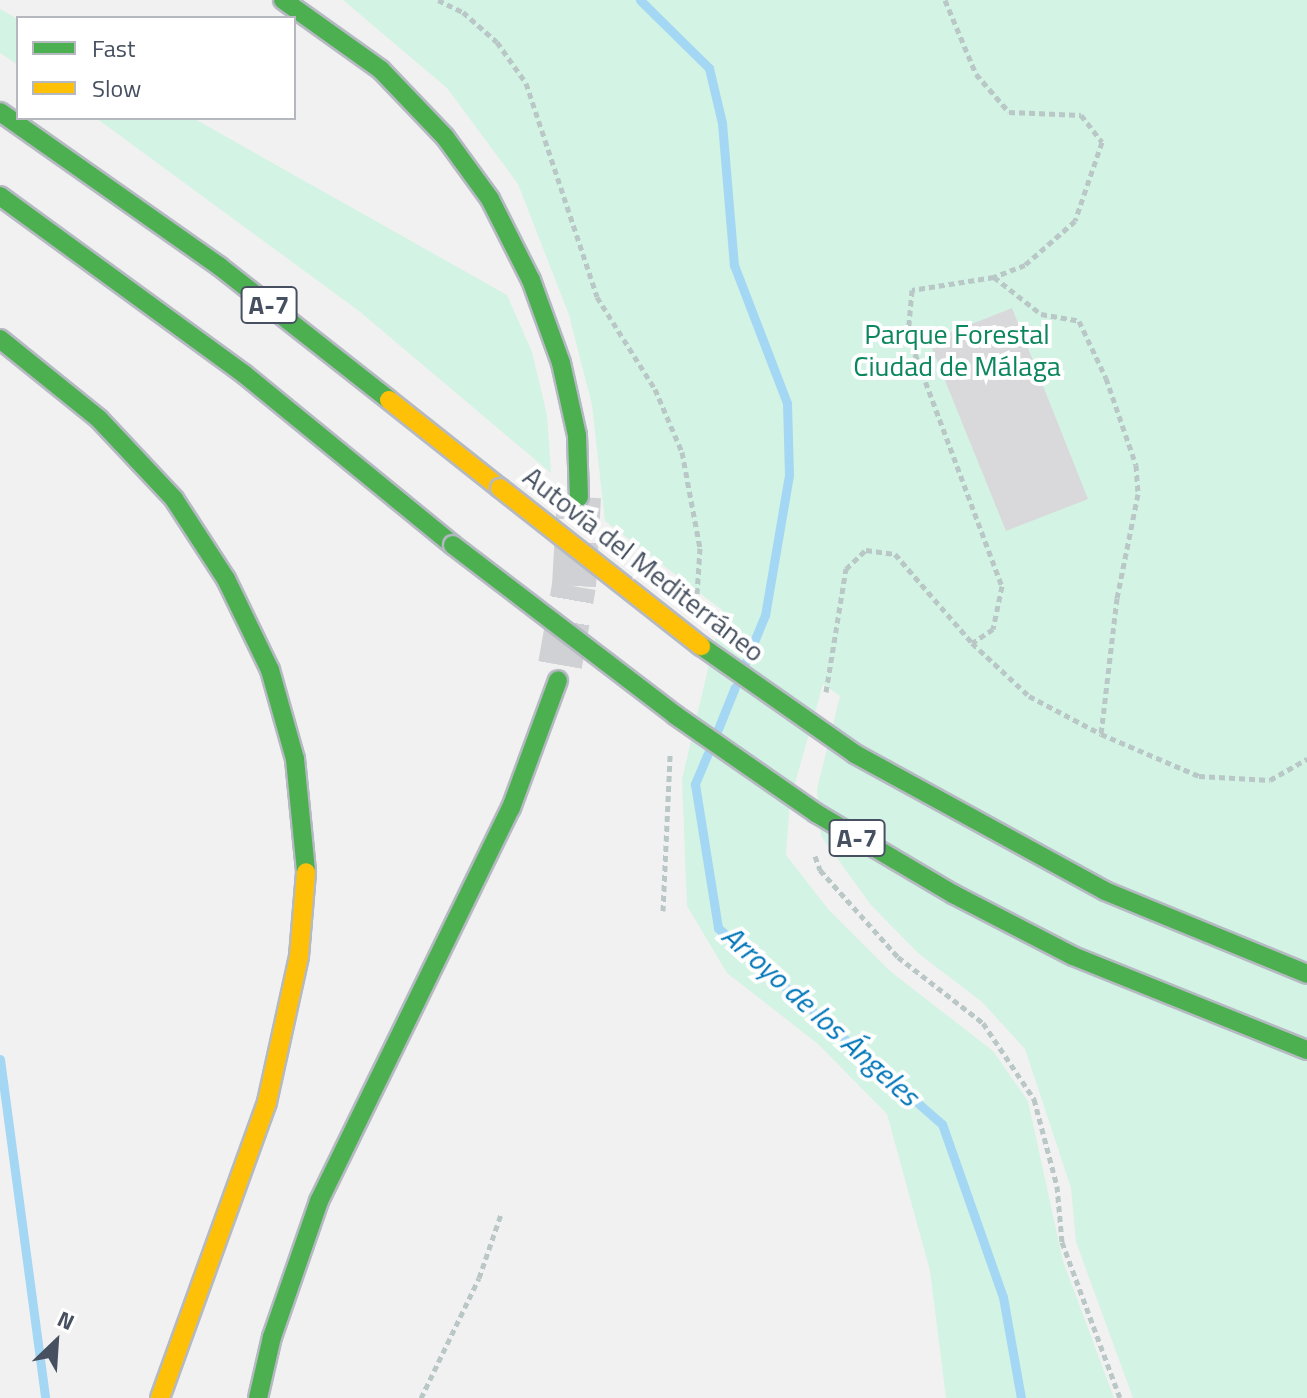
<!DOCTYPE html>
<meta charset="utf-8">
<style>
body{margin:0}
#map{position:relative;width:1307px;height:1398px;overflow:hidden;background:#f2f1f1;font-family:"Titillium Web",sans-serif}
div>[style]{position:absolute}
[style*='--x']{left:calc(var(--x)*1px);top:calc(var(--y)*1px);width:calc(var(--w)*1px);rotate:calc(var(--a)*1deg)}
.green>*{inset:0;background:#d3f3e4}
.stream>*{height:9px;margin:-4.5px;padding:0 4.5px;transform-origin:4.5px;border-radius:4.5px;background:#a4d7f4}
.building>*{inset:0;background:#d9d9db}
.highway-tunnel>*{height:44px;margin-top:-22px;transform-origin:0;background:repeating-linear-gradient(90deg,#d0d1d4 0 44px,transparent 0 66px)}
.path>*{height:5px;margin-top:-2.5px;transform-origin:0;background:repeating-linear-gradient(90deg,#b9c7c6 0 6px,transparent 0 10px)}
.roads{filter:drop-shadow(2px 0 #b5b9c2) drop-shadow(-2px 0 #b5b9c2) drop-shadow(0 2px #b5b9c2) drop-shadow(0 -2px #b5b9c2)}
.fast>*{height:18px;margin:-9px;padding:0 9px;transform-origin:9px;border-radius:9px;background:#4caf50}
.slow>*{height:18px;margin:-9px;padding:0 9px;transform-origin:9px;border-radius:9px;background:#ffc107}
.bridges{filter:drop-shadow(2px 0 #b5b9c2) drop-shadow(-2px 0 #b5b9c2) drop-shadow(0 2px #b5b9c2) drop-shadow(0 -2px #b5b9c2)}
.fast-bridge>*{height:18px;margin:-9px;padding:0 9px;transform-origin:9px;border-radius:9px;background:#4caf50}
.slow-bridge>*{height:18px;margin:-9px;padding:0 9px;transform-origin:9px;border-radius:9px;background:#ffc107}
span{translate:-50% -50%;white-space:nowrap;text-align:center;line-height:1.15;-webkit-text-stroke:8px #fff;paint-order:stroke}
.shield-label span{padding:2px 6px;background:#fff;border:2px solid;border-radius:6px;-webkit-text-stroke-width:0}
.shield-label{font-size:26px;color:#465060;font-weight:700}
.park-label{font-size:28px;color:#0c865c}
.street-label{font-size:28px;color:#465060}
.water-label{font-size:30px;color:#0076b9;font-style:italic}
.legend{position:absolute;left:16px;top:16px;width:280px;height:104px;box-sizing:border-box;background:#fff;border:2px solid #b5b9bf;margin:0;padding:10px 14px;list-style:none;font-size:24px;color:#465060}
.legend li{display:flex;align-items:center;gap:16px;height:40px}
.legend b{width:40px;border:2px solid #b5b9bf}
.north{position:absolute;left:16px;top:1302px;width:80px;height:80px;-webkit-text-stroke:6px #fff;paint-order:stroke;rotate:25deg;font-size:22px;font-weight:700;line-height:32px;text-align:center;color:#465060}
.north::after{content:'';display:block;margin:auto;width:28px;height:36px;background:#465060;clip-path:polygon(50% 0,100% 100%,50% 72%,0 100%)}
</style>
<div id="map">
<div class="green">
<div style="clip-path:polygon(343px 0,1307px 0,1307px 1398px,1133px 1398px,1076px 1242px,1071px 1188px,1025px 1049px,982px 1002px,918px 953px,871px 905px,821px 836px,817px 789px,840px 696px,823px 684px,790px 801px,786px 855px,828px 909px,890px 971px,993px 1051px,1028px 1101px,1063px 1261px,1114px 1398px,946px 1398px,930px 1271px,887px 1114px,818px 1044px,727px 973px,687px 906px,682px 779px,722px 610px,605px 521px,592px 405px,569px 315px,518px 184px,447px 88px)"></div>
<div style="clip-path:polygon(0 9px,18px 19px,18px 65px,0 53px)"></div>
<div style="clip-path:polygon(96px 118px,193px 118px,507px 295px,532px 352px,547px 415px,551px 473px,359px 311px)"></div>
</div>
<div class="stream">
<div style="--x:640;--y:0;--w:97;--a:44.6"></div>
<div style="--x:709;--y:68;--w:57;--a:76.7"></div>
<div style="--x:722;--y:123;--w:143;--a:85.2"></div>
<div style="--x:734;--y:265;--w:148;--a:69"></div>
<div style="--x:787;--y:403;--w:72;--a:88.4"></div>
<div style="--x:789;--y:475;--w:142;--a:99.7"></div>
<div style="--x:765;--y:615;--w:55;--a:112.4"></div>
<div style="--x:718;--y:729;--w:45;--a:-68"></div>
<div style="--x:708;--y:753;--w:34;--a:113"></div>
<div style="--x:695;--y:784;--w:146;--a:80.9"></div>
<div style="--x:718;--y:928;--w:298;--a:41.2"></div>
<div style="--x:942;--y:1124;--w:183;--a:70.6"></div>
<div style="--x:1003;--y:1297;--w:103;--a:79.9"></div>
<div style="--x:0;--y:1059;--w:342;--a:82.4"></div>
</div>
<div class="building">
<div style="clip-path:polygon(1012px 308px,1088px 499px,1006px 531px,929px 341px)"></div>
</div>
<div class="highway-tunnel">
<div style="--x:560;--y:665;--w:80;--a:-80"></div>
<div style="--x:574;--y:586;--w:89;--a:-86.8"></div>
</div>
<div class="path">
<div style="--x:438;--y:0;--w:28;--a:26"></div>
<div style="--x:463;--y:12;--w:45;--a:41.4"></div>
<div style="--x:497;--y:42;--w:50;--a:54.7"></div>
<div style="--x:526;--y:83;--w:225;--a:71.6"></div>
<div style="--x:597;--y:297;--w:109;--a:57.8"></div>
<div style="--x:655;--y:389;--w:69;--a:66.8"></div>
<div style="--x:682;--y:452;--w:98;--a:79.4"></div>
<div style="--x:700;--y:548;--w:47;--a:93.7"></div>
<div style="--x:945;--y:0;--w:80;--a:67.3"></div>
<div style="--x:976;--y:74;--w:50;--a:49"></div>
<div style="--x:1009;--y:112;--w:72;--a:2.4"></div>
<div style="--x:1081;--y:115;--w:34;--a:52"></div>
<div style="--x:1102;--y:142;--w:83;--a:108.9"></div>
<div style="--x:1075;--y:221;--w:67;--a:138.7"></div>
<div style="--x:1025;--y:265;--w:33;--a:159"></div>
<div style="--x:994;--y:277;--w:83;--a:171"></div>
<div style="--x:912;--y:290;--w:45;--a:95.1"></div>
<div style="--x:908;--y:335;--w:268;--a:69.5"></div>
<div style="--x:1002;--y:586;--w:44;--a:101.8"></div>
<div style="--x:993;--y:629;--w:25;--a:146"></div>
<div style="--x:994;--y:277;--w:60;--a:38.2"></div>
<div style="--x:1041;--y:314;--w:39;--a:10"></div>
<div style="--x:1079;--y:321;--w:63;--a:64.7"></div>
<div style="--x:1106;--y:378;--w:92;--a:71"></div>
<div style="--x:1136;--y:465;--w:29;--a:86"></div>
<div style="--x:1138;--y:494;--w:106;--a:101.4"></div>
<div style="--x:1117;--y:598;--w:137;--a:96.7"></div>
<div style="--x:826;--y:692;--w:125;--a:-80.8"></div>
<div style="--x:846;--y:569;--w:28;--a:-44"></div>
<div style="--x:866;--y:550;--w:29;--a:8"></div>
<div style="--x:895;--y:554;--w:118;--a:49.1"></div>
<div style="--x:972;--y:643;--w:78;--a:42.9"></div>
<div style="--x:1029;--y:696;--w:81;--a:27.8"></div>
<div style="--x:1101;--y:734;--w:107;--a:23.2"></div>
<div style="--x:1199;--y:776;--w:71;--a:3.2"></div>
<div style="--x:1270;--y:780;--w:43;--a:-29.6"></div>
<div style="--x:815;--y:856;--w:15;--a:70"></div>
<div style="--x:820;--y:870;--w:117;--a:48.1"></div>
<div style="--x:898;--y:957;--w:108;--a:37.8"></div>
<div style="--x:983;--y:1023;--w:92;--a:56.1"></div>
<div style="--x:1034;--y:1099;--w:90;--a:75.2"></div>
<div style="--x:1057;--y:1186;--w:56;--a:84.9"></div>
<div style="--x:1062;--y:1242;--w:166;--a:69.6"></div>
<div style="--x:663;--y:911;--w:157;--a:-87.4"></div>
<div style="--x:421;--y:1398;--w:133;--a:-64.2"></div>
<div style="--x:479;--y:1278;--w:68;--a:-71"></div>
</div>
<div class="roads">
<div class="fast">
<div style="--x:283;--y:0;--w:120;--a:35.5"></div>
<div style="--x:381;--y:70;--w:93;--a:46.3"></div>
<div style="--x:445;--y:137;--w:77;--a:54"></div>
<div style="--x:490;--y:199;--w:91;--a:63.2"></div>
<div style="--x:531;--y:280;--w:88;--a:70.1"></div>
<div style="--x:561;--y:363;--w:74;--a:77.5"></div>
<div style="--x:577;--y:435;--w:62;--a:88.2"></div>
<div style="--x:0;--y:112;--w:268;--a:35.1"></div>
<div style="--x:219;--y:266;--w:216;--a:38.2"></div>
<div style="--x:0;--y:196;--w:302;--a:36.1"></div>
<div style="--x:244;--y:374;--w:270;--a:39.3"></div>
<div style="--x:0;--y:339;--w:127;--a:38.9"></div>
<div style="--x:99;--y:419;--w:110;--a:46.8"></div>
<div style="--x:174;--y:499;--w:95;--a:57"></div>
<div style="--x:226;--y:579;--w:101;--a:64.2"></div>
<div style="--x:270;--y:670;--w:92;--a:74.3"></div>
<div style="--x:295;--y:759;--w:114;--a:84.4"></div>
<div style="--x:258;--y:1398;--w:63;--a:-77.1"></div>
<div style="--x:272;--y:1337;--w:144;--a:-70.9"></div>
<div style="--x:319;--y:1201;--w:437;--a:-64"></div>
<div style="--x:511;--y:808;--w:136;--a:-69.8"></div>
</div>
<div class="slow">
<div style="--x:389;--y:400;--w:142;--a:38.4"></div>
<div style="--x:160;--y:1398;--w:315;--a:-70.1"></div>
<div style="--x:267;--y:1102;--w:149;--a:-77.6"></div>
<div style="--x:299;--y:956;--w:84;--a:-85.2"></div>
</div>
</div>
<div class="bridges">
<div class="fast-bridge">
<div style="--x:453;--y:545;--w:280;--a:37.4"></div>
<div style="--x:675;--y:715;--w:172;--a:34.8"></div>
<div style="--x:816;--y:813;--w:159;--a:30.6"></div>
<div style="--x:953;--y:894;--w:135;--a:27.3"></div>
<div style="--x:1073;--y:956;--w:252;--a:21.9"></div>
<div style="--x:701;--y:646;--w:188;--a:35"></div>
<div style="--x:855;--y:754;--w:285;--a:28.7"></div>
<div style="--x:1105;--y:891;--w:218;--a:22.3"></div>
</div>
<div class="slow-bridge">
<div style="--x:500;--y:488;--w:256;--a:38.2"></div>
</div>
</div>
<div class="shield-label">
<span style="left:269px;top:305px">A-7</span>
<span style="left:857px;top:838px">A-7</span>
</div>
<div class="park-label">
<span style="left:957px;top:350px">Parque Forestal<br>Ciudad de Málaga</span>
</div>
<div class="street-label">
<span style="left:644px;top:564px;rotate:38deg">Autovía del Mediterráneo</span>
</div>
<div class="water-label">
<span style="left:821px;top:1015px;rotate:42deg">Arroyo de los Ángeles</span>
</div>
<ul class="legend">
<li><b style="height:10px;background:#4caf50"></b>Fast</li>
<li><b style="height:10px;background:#ffc107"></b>Slow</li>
</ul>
<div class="north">N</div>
</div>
